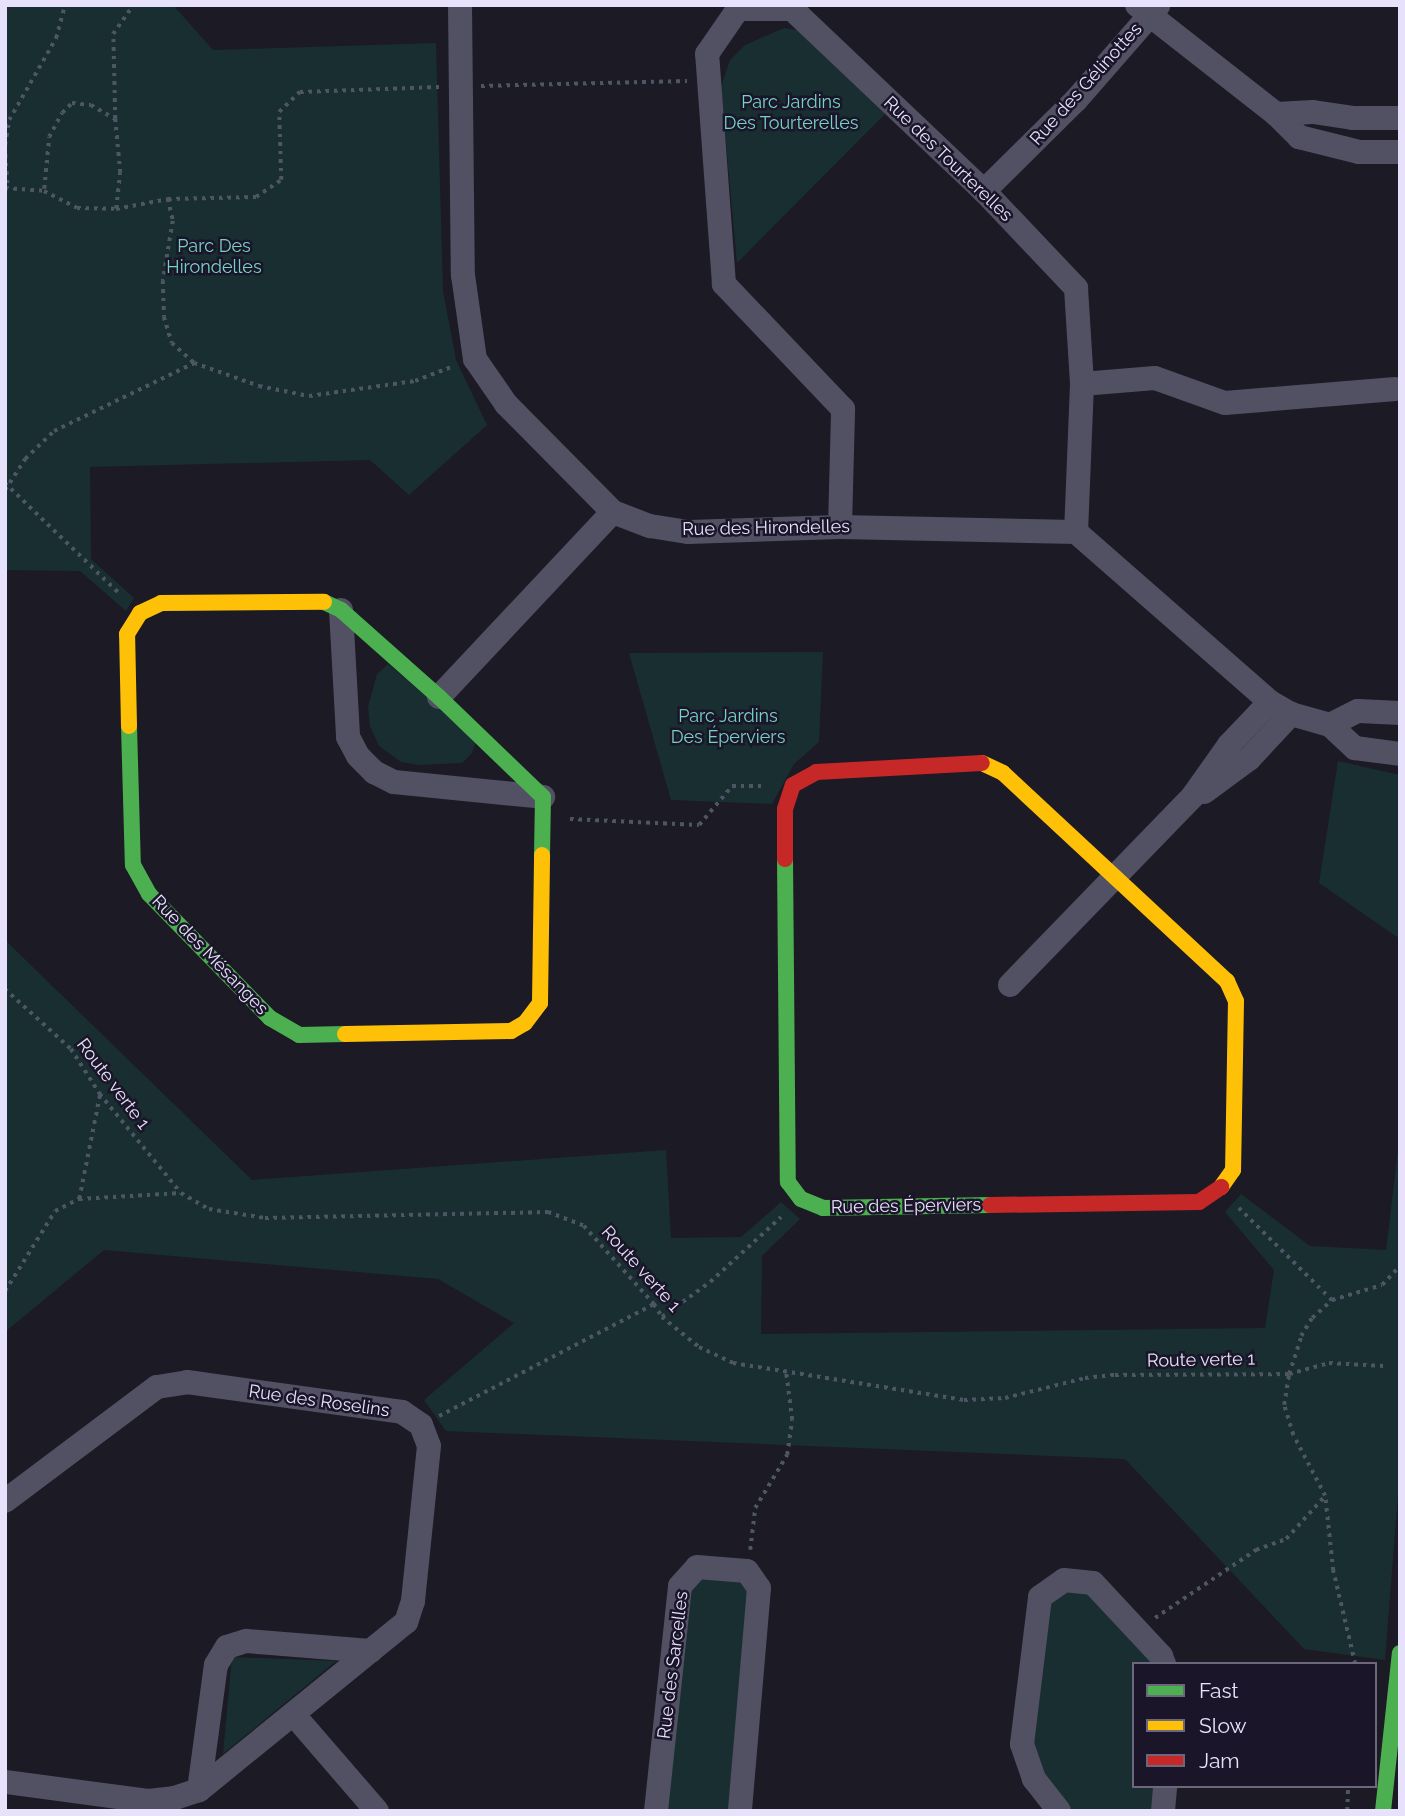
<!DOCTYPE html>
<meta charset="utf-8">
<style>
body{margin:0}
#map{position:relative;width:1405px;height:1816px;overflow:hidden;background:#1c1a24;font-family:Raleway,sans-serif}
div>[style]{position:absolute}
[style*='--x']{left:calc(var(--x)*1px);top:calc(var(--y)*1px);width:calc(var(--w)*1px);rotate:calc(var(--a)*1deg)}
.green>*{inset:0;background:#192e31}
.path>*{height:3.5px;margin-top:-1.75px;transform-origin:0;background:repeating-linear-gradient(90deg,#4e5664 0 3.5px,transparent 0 8.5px)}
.street>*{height:24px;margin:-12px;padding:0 12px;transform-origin:12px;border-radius:12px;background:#525063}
.fast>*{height:16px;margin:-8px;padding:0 8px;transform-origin:8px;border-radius:8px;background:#4caf50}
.slow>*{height:16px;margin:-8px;padding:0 8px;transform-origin:8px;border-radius:8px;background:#ffc107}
.jam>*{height:16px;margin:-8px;padding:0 8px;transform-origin:8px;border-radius:8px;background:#c62828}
span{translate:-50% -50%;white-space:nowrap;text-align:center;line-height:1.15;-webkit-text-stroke:5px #1a1529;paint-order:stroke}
.street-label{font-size:18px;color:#e7e1fb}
.park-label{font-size:18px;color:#75d3c5}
.frame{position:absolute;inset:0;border:7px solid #e7e1fb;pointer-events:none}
.legend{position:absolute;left:1132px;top:1662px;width:245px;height:126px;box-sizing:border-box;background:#1a1529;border:2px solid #6c677d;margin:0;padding:9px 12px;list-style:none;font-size:21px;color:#e7e1fb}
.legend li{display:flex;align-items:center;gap:14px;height:35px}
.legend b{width:35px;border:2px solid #6c677d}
</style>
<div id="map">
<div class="green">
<div style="clip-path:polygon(7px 5px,173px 5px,213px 50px,436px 43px,443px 291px,456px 360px,487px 425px,409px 495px,370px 460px,90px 467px,91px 559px,134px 598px,126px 611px,80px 571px,5px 570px)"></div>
<div style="clip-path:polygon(784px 28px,803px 31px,889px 110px,737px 263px,721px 87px,730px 60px,745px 45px)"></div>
<div style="clip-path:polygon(823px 652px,819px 742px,794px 764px,772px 804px,671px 800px,629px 653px)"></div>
<div style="clip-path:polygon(388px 664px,477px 739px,472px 753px,462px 763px,419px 765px,401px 762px,379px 746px,370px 726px,368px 707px,377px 674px)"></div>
<div style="clip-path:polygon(1338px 761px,1400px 775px,1400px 939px,1319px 883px)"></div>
<div style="clip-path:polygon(5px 940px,252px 1180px,666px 1150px,671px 1238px,741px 1237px,781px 1202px,800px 1219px,762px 1256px,761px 1334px,1265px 1328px,1274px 1270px,1225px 1212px,1241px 1194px,1310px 1246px,1386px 1250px,1400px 1133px,1400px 1469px,1385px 1660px,1304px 1649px,1125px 1459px,446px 1431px,424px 1400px,514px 1323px,438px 1279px,104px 1250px,5px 1332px)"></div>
<div style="clip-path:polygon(697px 1567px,759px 1588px,740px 1811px,656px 1811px,680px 1586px)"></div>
<div style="clip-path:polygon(1093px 1583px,1164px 1664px,1134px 1664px,1134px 1786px,1165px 1786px,1163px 1811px,1059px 1811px,1022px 1744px,1040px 1597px)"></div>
<div style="clip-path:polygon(232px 1657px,336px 1661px,223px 1754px)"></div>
</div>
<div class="path">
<div style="--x:481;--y:86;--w:206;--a:-1.4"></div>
<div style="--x:5;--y:145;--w:25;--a:-81"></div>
<div style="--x:9;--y:120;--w:95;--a:-60.2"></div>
<div style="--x:56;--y:38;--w:34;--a:-75"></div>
<div style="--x:5;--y:146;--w:42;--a:85.9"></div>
<div style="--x:5;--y:188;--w:39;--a:4"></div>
<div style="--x:44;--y:191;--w:37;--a:27"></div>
<div style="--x:77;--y:208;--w:39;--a:1"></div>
<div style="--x:116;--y:209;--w:53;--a:-10.9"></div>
<div style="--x:168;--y:199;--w:23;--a:77"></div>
<div style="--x:173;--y:221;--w:61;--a:99.5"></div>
<div style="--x:163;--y:281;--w:36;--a:88"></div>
<div style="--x:164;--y:317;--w:27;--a:73"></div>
<div style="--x:172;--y:343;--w:30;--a:42"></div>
<div style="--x:44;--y:189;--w:52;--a:-84.5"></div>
<div style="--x:49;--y:137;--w:27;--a:-62"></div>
<div style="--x:62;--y:113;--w:14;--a:-45"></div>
<div style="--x:72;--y:103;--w:19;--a:6"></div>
<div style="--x:91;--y:105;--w:28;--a:30"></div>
<div style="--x:168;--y:199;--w:88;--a:-1.3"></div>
<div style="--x:256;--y:197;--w:30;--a:-34"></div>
<div style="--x:281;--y:180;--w:68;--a:-91.7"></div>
<div style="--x:279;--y:112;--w:29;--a:-44"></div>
<div style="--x:300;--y:92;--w:139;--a:-2.1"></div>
<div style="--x:116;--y:209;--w:36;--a:-84"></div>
<div style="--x:120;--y:173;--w:54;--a:-95.3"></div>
<div style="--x:115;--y:119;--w:85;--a:-91.3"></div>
<div style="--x:113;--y:34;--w:35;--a:-55"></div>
<div style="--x:5;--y:483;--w:161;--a:44"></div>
<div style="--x:5;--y:490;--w:37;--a:-57"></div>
<div style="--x:25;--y:459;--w:40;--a:-44"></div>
<div style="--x:54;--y:431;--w:156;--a:-25.9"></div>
<div style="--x:194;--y:363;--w:69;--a:19.5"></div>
<div style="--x:259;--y:386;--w:51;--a:11.3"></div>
<div style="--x:309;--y:396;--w:107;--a:-8.1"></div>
<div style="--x:415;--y:381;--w:42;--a:-21"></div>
<div style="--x:570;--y:819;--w:129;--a:2.7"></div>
<div style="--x:699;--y:825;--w:51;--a:-49.8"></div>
<div style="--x:732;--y:786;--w:33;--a:0"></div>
<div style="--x:5;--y:989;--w:89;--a:42.3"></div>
<div style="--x:71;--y:1049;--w:54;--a:57.2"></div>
<div style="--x:100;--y:1094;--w:128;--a:50.7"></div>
<div style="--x:181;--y:1193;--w:32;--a:30"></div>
<div style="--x:209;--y:1209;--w:57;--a:9.1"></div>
<div style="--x:265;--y:1218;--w:283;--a:-1.2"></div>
<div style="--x:548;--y:1212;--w:39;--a:21"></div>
<div style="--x:584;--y:1226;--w:105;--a:48.1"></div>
<div style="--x:654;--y:1304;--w:15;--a:58"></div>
<div style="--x:662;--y:1317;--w:48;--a:39"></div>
<div style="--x:699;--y:1347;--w:38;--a:25"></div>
<div style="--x:733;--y:1363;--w:234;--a:9.1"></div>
<div style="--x:964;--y:1400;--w:41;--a:-2.8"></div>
<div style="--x:1005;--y:1398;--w:82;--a:-14"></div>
<div style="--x:1085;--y:1378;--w:30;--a:-6"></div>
<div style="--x:1115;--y:1375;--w:174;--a:-0.3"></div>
<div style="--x:1289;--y:1374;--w:41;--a:-15.4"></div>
<div style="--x:1329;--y:1363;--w:55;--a:3.1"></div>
<div style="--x:79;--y:1199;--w:107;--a:-78.7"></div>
<div style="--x:1239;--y:1208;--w:131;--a:44.7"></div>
<div style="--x:5;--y:1291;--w:94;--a:-58"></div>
<div style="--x:55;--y:1211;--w:27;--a:-27"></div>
<div style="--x:79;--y:1199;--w:102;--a:-3.4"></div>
<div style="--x:662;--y:1317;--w:59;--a:-36.1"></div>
<div style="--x:710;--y:1282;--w:96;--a:-42.5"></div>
<div style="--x:439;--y:1416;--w:242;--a:-27.5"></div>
<div style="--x:750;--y:1550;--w:42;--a:-83.2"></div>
<div style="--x:755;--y:1508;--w:62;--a:-58.9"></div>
<div style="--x:787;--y:1455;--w:35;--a:-82"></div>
<div style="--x:792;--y:1420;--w:47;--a:-97.3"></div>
<div style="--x:1155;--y:1618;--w:122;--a:-34"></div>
<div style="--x:1256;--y:1550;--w:32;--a:-20"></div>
<div style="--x:1286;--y:1539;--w:58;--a:-47.8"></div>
<div style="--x:1355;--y:1664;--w:96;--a:-103.3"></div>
<div style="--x:1333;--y:1571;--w:75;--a:-96.1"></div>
<div style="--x:1325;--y:1496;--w:69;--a:-117.7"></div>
<div style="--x:1293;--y:1435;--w:31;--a:-107"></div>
<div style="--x:1284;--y:1405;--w:31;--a:-81"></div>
<div style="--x:1289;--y:1374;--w:40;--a:-72"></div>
<div style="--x:1301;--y:1336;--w:21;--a:-59"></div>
<div style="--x:1312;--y:1318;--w:27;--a:-42"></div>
<div style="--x:1332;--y:1300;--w:52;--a:-16.7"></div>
<div style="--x:1382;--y:1285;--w:26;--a:-47"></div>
<div style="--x:1347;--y:1811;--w:25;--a:-88"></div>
</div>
<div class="street">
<div style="--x:460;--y:5;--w:270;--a:89.4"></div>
<div style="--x:463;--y:275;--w:85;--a:81.9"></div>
<div style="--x:475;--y:359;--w:55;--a:55.4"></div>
<div style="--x:506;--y:404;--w:152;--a:45.3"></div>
<div style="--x:613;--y:512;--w:40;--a:21"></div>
<div style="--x:650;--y:526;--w:39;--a:9"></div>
<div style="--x:689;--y:532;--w:151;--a:-1.9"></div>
<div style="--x:840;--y:527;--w:236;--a:1.2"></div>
<div style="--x:1076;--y:532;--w:258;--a:41.2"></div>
<div style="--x:1270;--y:702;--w:24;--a:30"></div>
<div style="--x:1291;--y:714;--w:41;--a:15.8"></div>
<div style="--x:1330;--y:725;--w:34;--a:43"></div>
<div style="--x:1355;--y:748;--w:45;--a:7.6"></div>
<div style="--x:1137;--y:5;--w:177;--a:38.1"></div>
<div style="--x:1276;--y:114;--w:33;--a:45"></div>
<div style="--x:1299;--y:137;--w:62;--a:14"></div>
<div style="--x:1359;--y:152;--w:41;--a:0"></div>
<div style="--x:1276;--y:114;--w:37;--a:-3"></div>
<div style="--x:1313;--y:112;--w:40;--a:8.5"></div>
<div style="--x:1353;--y:118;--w:47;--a:0"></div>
<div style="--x:984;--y:191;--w:129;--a:-44.7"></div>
<div style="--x:1076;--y:100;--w:125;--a:-48.9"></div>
<div style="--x:1082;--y:384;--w:73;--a:-4.7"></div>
<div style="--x:1155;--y:378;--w:74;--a:19.7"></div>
<div style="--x:1225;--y:403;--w:171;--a:-4.7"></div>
<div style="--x:840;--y:527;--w:118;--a:-88.5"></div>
<div style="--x:843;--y:409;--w:173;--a:-133.6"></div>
<div style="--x:724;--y:284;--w:231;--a:-94.2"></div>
<div style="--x:707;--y:54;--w:55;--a:-55.4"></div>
<div style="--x:738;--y:9;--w:54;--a:0"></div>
<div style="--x:792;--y:9;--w:265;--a:43.5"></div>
<div style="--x:984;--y:191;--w:134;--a:46.5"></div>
<div style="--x:1076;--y:288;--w:96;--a:86.4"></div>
<div style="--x:1082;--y:384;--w:148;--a:92.3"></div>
<div style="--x:341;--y:610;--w:127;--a:86.8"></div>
<div style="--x:348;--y:737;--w:21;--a:62"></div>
<div style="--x:358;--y:756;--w:23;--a:45"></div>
<div style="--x:374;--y:772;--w:22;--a:27"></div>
<div style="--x:394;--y:782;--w:150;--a:5.7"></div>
<div style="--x:439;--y:697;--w:254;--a:-46.8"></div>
<div style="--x:1330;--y:725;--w:31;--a:-27"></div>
<div style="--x:1358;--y:711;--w:42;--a:2.7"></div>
<div style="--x:1204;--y:792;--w:56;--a:-36.3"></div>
<div style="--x:1249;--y:759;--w:62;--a:-47"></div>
<div style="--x:1010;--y:985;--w:263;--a:-45.9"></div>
<div style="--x:1193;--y:796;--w:62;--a:-54.8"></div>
<div style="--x:1229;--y:745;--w:59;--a:-46.4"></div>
<div style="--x:5;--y:1501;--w:190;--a:-36.9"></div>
<div style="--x:157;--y:1387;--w:30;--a:-9"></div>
<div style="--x:187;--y:1382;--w:217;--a:7.9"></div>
<div style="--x:402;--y:1412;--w:23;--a:34"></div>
<div style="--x:421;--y:1425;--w:22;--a:69"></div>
<div style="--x:429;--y:1446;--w:156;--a:95.9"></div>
<div style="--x:413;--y:1601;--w:22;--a:108"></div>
<div style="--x:406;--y:1622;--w:267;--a:140.9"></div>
<div style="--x:199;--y:1790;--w:25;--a:162"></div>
<div style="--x:175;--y:1798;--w:27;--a:174"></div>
<div style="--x:148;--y:1801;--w:144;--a:-172.4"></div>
<div style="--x:294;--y:1715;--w:127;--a:49.2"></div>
<div style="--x:199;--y:1790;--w:126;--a:-82.3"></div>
<div style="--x:216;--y:1665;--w:21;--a:-59"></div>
<div style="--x:227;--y:1647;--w:20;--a:-18"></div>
<div style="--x:246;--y:1641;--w:125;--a:4.6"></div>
<div style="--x:656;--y:1811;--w:226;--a:-83.9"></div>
<div style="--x:680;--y:1586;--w:25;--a:-48"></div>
<div style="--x:697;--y:1567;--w:50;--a:4.6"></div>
<div style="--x:747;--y:1571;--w:21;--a:55"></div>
<div style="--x:759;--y:1588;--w:224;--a:94.9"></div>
<div style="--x:1059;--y:1811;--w:41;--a:-128"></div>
<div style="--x:1034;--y:1779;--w:37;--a:-109"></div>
<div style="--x:1022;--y:1744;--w:148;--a:-83"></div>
<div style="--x:1040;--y:1597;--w:29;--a:-35"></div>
<div style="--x:1064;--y:1580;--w:29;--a:6"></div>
<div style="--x:1093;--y:1583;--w:100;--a:47"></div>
<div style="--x:1161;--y:1656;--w:9;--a:69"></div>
<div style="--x:1163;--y:1811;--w:25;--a:-85"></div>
</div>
<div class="fast">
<div style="--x:324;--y:602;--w:19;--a:25"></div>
<div style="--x:341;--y:610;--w:131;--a:41.6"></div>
<div style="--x:439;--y:697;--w:144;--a:43.9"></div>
<div style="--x:543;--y:797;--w:58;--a:91"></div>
<div style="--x:129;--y:726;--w:139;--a:88.4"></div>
<div style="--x:133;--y:865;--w:33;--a:61"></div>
<div style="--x:149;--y:894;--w:173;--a:45.7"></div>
<div style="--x:270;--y:1018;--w:34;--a:30"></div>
<div style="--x:299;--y:1035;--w:46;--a:-1.2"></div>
<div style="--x:785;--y:859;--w:323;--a:89.5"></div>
<div style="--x:788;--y:1182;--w:21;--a:53"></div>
<div style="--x:801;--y:1199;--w:24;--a:22"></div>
<div style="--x:823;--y:1208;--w:167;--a:-1"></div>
<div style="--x:1383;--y:1811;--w:159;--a:-83.9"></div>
</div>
<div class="slow">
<div style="--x:129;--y:726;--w:92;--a:-91.2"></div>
<div style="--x:127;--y:634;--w:25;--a:-58"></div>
<div style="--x:140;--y:613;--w:23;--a:-25"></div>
<div style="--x:161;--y:603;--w:163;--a:-0.4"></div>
<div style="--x:982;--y:763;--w:23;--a:25"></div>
<div style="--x:1003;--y:773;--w:306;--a:42.9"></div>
<div style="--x:1227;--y:981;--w:22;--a:66"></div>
<div style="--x:1236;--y:1001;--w:169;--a:91"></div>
<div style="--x:1233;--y:1170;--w:21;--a:125"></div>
<div style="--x:345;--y:1034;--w:166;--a:-1"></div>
<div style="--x:511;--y:1031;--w:16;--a:-30"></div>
<div style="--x:525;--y:1023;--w:25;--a:-53"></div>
<div style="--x:540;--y:1003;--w:148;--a:-89.2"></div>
</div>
<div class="jam">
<div style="--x:785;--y:859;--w:50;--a:-90"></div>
<div style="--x:785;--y:809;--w:25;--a:-72"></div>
<div style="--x:793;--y:785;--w:26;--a:-29"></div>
<div style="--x:816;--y:772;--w:166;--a:-3.1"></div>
<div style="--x:990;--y:1205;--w:209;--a:-0.8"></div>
<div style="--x:1199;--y:1202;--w:27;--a:-34"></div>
</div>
<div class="street-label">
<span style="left:1086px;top:84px;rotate:-48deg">Rue des Gélinottes</span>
<span style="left:948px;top:159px;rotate:44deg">Rue des Tourterelles</span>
<span style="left:766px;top:528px;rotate:-1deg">Rue des Hirondelles</span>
<span style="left:210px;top:955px;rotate:46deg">Rue des Mésanges</span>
<span style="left:113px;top:1084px;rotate:53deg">Route verte 1</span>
<span style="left:906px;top:1206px;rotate:-1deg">Rue des Éperviers</span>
<span style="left:641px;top:1269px;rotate:48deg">Route verte 1</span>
<span style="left:1201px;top:1360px;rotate:-1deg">Route verte 1</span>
<span style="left:319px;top:1401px;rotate:8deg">Rue des Roselins</span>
<span style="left:673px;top:1665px;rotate:-83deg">Rue des Sarcelles</span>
</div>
<div class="park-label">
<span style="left:791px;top:113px">Parc Jardins<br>Des Tourterelles</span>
<span style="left:214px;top:257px">Parc Des<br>Hirondelles</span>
<span style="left:728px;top:727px">Parc Jardins<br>Des Éperviers</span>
</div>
<div class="frame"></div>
<ul class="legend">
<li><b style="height:9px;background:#4caf50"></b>Fast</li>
<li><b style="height:9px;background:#ffc107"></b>Slow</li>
<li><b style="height:9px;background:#c62828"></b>Jam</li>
</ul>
</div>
